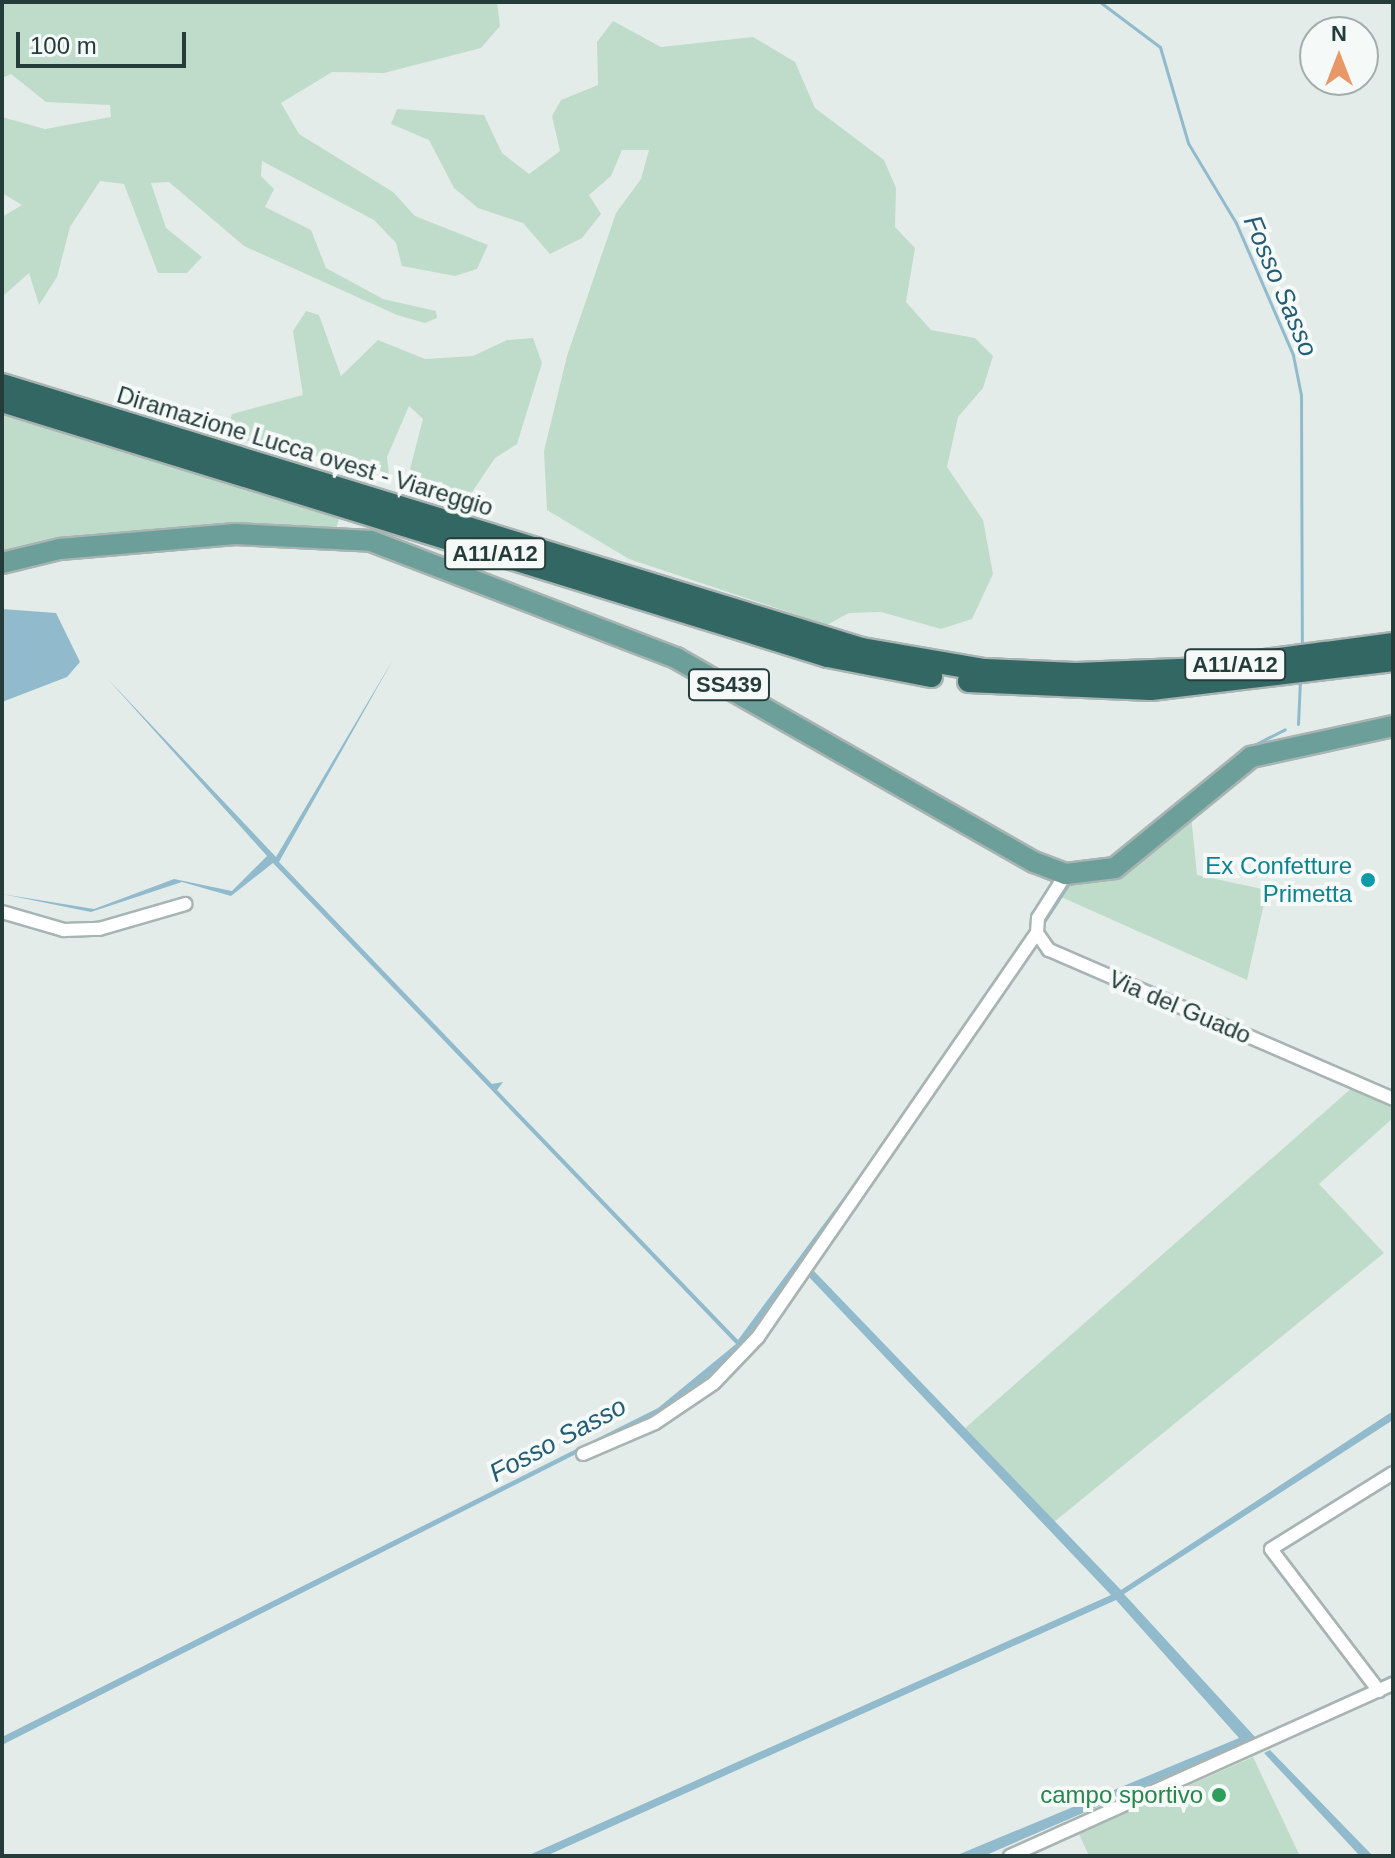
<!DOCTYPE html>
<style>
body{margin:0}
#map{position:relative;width:1395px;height:1858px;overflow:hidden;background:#e4ecea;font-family:Helvetica,sans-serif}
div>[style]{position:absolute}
.green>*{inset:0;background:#bfdccb}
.water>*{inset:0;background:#91bbcd}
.stream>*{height:3px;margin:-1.5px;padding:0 1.5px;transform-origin:1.5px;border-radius:1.5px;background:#91bbcd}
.roads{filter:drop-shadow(2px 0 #a7b4b2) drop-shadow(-2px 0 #a7b4b2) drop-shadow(0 2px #a7b4b2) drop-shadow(0 -2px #a7b4b2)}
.minor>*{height:12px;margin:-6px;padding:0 6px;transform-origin:6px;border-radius:6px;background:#fff}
.primary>*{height:20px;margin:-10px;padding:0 10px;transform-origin:10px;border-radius:10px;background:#6c9f99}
.motorway>*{height:22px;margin:-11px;padding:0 11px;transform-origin:11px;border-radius:11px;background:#336763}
.dots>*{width:22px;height:22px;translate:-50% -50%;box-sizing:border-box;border:4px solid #f5f9f7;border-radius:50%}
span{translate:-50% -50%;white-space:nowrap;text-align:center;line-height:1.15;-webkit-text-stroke:8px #f5f9f7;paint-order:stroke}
.shield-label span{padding:2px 6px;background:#f5f9f7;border:2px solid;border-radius:6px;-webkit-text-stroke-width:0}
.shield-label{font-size:22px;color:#253d3a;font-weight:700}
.street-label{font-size:24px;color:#253d3a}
.culture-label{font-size:24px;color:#0d838f}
.right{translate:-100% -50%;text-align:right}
.leisure-label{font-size:24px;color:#27864d}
.water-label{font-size:26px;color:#235c75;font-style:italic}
.frame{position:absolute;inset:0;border:4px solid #253d3a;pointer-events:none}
.north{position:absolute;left:1299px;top:16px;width:80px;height:80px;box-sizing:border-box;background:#f5f9f7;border:2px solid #a2aeab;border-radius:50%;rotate:0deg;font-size:22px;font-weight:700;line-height:32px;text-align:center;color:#253d3a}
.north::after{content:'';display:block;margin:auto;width:28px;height:36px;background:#e89867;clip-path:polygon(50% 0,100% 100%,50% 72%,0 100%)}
.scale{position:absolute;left:16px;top:32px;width:170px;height:36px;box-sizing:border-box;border:4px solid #253d3a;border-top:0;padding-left:10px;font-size:24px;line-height:28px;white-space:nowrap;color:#253d3a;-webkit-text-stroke:6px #f5f9f7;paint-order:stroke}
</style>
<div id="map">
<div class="green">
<div style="clip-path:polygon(2px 2px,497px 2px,500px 26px,481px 48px,384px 73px,332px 72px,281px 103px,299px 134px,393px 192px,415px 216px,488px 245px,477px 269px,455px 276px,402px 266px,396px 243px,374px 220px,262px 161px,261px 176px,274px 189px,265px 207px,311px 230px,326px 268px,383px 299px,436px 311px,437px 318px,425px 323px,397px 315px,244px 246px,169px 182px,151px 183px,166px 228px,202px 257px,187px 273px,158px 273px,124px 184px,100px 181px,70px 227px,57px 277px,39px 305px,29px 273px,2px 297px,2px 217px,22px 205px,2px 193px,2px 117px,45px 129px,111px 117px,110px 105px,46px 102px,11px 74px,2px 78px)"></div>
<div style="clip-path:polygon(613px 21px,661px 47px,753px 37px,795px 62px,815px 108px,884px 160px,896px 188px,895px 227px,915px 248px,906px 302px,931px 330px,975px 338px,993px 356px,983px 388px,958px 417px,947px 467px,983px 520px,993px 574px,972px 619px,941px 629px,881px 612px,849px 613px,827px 625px,629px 559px,547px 510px,544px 451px,567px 356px,616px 213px,641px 179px,649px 150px,622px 150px,611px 176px,589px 195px,601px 214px,582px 238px,550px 254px,523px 223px,478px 208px,454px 188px,429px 140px,391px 124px,397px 109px,484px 115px,502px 153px,529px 174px,560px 151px,552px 116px,561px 100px,598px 85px,597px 42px)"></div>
<div style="clip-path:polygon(306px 311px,319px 315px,341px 376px,378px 340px,425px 359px,473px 356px,507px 340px,533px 338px,542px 363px,517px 444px,495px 458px,466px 501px,422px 492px,410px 469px,423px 419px,409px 406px,387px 457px,390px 483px,225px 434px,232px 414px,303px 395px,293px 331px)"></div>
<div style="clip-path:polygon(2px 412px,340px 515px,334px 537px,298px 533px,2px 563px)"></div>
<div style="clip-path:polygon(1191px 815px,1197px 875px,1267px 890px,1247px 980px,1059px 896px,1064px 883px,1120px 875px)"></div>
<div style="clip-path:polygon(1354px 1086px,1393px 1102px,1393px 1118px,1319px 1184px,1384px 1253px,1054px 1522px,964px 1429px)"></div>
<div style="clip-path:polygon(1253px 1757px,1299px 1854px,1089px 1856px,1079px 1834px)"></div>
</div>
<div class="water">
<div style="clip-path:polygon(2px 609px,56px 613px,80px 662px,67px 677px,2px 702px)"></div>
<div style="clip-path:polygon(394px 658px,279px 862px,492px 1084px,503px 1082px,497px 1090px,738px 1340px,903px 1117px,752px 1336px,699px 1385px,653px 1415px,2px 1745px,2px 1737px,658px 1408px,736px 1344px,273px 863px,231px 896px,182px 882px,91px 912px,2px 894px,94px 909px,174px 879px,232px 891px,267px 856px,106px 677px,276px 857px)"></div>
<div style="clip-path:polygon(813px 1270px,1121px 1590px,1393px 1411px,1393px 1420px,1124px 1594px,1256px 1738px,984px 1856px,955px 1856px,1239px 1738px,1116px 1600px,546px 1856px,527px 1856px,1111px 1595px,808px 1276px)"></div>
<div style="clip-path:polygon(1270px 1750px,1373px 1856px,1360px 1856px,1264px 1753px)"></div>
</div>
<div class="stream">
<div style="left:1100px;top:2px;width:75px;rotate:36.9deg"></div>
<div style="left:1160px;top:47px;width:100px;rotate:73.7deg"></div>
<div style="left:1188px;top:143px;width:93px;rotate:59deg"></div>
<div style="left:1236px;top:223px;width:144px;rotate:66.6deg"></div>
<div style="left:1293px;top:355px;width:41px;rotate:78.7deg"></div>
<div style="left:1301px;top:395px;width:253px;rotate:89.8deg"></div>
<div style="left:1298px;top:724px;width:44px;rotate:-87.4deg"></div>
<div style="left:1250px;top:747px;width:39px;rotate:-27deg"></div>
<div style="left:1044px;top:922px;width:48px;rotate:-57deg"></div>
<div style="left:789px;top:1275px;width:92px;rotate:-53.4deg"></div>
<div style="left:1378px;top:1682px;width:17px;rotate:-25deg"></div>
<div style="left:1256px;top:1738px;width:127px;rotate:-24.7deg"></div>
</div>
<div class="roads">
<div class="minor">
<div style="left:1066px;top:874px;width:52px;rotate:122.5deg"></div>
<div style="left:1038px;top:918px;width:15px;rotate:94deg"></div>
<div style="left:1037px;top:933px;width:21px;rotate:55deg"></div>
<div style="left:1049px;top:950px;width:375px;rotate:23.4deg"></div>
<div style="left:2px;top:912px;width:65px;rotate:16.2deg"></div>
<div style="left:64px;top:930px;width:35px;rotate:-2deg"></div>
<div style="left:99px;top:929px;width:90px;rotate:-16.2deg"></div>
<div style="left:583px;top:1454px;width:78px;rotate:-23.3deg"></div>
<div style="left:655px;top:1423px;width:71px;rotate:-34.1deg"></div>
<div style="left:714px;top:1383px;width:64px;rotate:-46.3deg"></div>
<div style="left:758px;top:1337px;width:491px;rotate:-55.4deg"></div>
<div style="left:1379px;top:1691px;width:178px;rotate:-127.3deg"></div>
<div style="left:1271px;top:1549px;width:144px;rotate:-31.9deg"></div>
<div style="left:1010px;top:1856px;width:420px;rotate:-24.2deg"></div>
</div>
<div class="primary">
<div style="left:2px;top:563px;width:60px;rotate:-13.6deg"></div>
<div style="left:60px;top:549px;width:176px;rotate:-4.9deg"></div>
<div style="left:235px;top:534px;width:136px;rotate:2.9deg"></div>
<div style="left:371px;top:541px;width:327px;rotate:21deg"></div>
<div style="left:676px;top:658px;width:412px;rotate:29.7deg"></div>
<div style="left:1034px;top:862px;width:34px;rotate:21deg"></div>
<div style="left:1066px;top:874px;width:49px;rotate:-7deg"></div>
<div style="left:1115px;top:868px;width:176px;rotate:-39.2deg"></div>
<div style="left:1251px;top:757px;width:145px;rotate:-12.3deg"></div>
</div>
<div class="motorway">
<div style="left:2px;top:385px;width:900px;rotate:17.07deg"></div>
<div style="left:862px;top:649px;width:124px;rotate:9.8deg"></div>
<div style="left:984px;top:670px;width:92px;rotate:2.5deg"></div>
<div style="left:1076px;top:674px;width:129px;rotate:-2.2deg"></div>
<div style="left:1205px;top:669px;width:190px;rotate:-7.6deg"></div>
<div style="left:2px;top:401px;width:864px;rotate:17.16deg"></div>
<div style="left:828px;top:656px;width:105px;rotate:11deg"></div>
<div style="left:969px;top:681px;width:182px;rotate:2.5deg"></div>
<div style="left:1151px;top:689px;width:244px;rotate:-6.8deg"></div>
</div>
</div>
<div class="dots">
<div style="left:1368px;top:880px;background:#0f9aa8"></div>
<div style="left:1219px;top:1795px;background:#2e9e5b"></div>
</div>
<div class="shield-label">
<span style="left:495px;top:554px">A11/A12</span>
<span style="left:1235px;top:665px">A11/A12</span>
<span style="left:729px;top:685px">SS439</span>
</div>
<div class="street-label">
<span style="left:305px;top:451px;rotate:17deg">Diramazione Lucca ovest - Viareggio</span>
<span style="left:1180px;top:1007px;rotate:23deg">Via del Guado</span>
</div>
<div class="culture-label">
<span class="right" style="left:1352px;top:880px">Ex Confetture<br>Primetta</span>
</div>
<div class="leisure-label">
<span class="right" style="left:1203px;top:1795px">campo sportivo</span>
</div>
<div class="water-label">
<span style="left:1280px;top:286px;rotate:67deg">Fosso Sasso</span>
<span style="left:558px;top:1440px;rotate:-28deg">Fosso Sasso</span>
</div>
<div class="frame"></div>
<div class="north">N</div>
<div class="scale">100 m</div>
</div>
